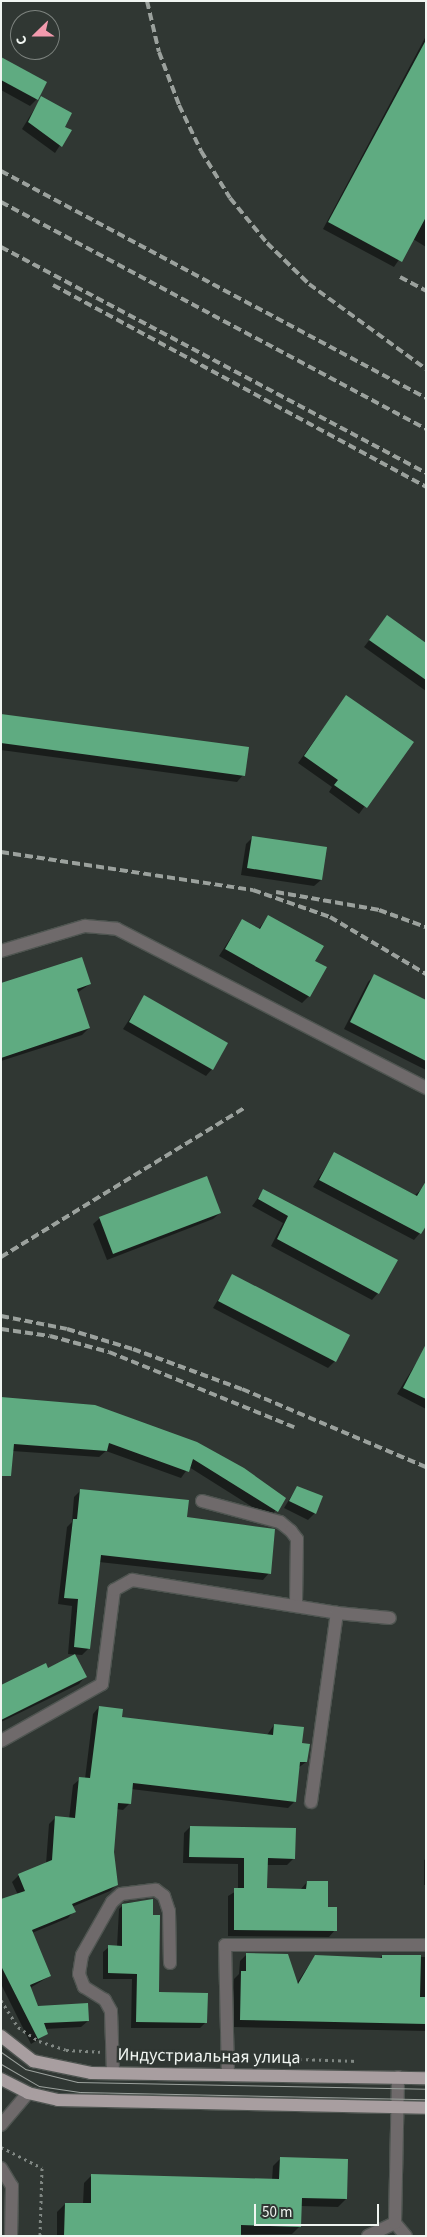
<!DOCTYPE html>
<meta charset="utf-8">
<style>
body{margin:0}
#map{position:relative;width:427px;height:2237px;overflow:hidden;background:#303733;font-family:"Source Sans 3",sans-serif}
div>[style]{position:absolute}
.shadow>*{inset:0;background:#0007}
.building>*{inset:0;background:#5fab81}
.path>*{height:3px;margin-top:-1.5px;transform-origin:0;background:repeating-linear-gradient(90deg,#808783 0 2.5px,transparent 0 6.5px)}
.roads{filter:drop-shadow(1px 0 #4f5551) drop-shadow(-1px 0 #4f5551) drop-shadow(0 1px #4f5551) drop-shadow(0 -1px #4f5551)}
.minor>*{height:12px;margin:-6px;padding:0 6px;transform-origin:6px;border-radius:6px;background:#6f6a6b}
.major>*{height:12px;margin:-6px;padding:0 6px;transform-origin:6px;border-radius:6px;background:#a89ea0}
.tram>*{height:1px;margin:-0.5px;padding:0 0.5px;transform-origin:0.5px;border-radius:0.5px;background:#9ba19d}
.rail>*{height:4px;margin-top:-2px;transform-origin:0;background:repeating-linear-gradient(90deg,#9ba19d 0 8px,transparent 0 12px)}
span{translate:-50% -50%;white-space:nowrap;text-align:center;line-height:1.15;-webkit-text-stroke:5px #303733;paint-order:stroke}
.street-label{font-size:18px;color:#f0f5f1}
.frame{position:absolute;inset:0;border:2px solid #f0f5f1;pointer-events:none}
.north{position:absolute;left:10px;top:10px;width:50px;height:50px;box-sizing:border-box;background:#303733;border:1px solid #7d837f;border-radius:50%;rotate:248deg;font-size:14px;font-weight:700;line-height:20px;text-align:center;color:#f0f5f1}
.north::after{content:'';display:block;margin:auto;width:18px;height:22px;background:#f29aad;clip-path:polygon(50% 0,100% 100%,50% 72%,0 100%)}
.scale{position:absolute;left:254px;top:2204px;width:125px;height:22px;box-sizing:border-box;border:2px solid #f0f5f1;border-top:0;padding-left:6px;font-size:15px;line-height:18px;white-space:nowrap;color:#f0f5f1;-webkit-text-stroke:4px #303733;paint-order:stroke}
</style>
<div id="map">
<div class="shadow">
<div style="clip-path:polygon(426px 36px,426px 247px,413px 239px,394px 267px,323px 229px)"></div>
<div style="clip-path:polygon(1px 59px,37px 99px,30px 106px,1px 90px)"></div>
<div style="clip-path:polygon(41px 98px,63px 127px,70px 130px,55px 153px,22px 129px)"></div>
<div style="clip-path:polygon(387px 617px,426px 645px,426px 691px,364px 647px)"></div>
<div style="clip-path:polygon(346px 697px,412px 742px,359px 814px,329px 792px,332px 787px,298px 763px)"></div>
<div style="clip-path:polygon(1px 715px,243px 775px,237px 782px,1px 750px)"></div>
<div style="clip-path:polygon(253px 837px,321px 880px,314px 886px,241px 875px,246px 844px)"></div>
<div style="clip-path:polygon(268px 916px,309px 996px,302px 1003px,219px 956px,242px 920px,258px 930px)"></div>
<div style="clip-path:polygon(374px 976px,426px 1002px,426px 1070px,344px 1029px,368px 982px)"></div>
<div style="clip-path:polygon(1px 984px,90px 984px,77px 993px,89px 1028px,82px 1035px,1px 1061px)"></div>
<div style="clip-path:polygon(144px 997px,212px 1069px,206px 1076px,123px 1029px)"></div>
<div style="clip-path:polygon(334px 1154px,415px 1195px,422px 1189px,420px 1233px,414px 1240px,313px 1187px)"></div>
<div style="clip-path:polygon(264px 1190px,378px 1293px,372px 1300px,271px 1246px,283px 1223px,252px 1206px)"></div>
<div style="clip-path:polygon(220px 1213px,213px 1219px,107px 1260px,93px 1224px,100px 1218px)"></div>
<div style="clip-path:polygon(233px 1275px,335px 1361px,328px 1368px,213px 1308px)"></div>
<div style="clip-path:polygon(421px 1355px,426px 1358px,426px 1409px,397px 1394px)"></div>
<div style="clip-path:polygon(1px 1398px,94px 1406px,284px 1498px,270px 1518px,189px 1467px,181px 1478px,106px 1451px,99px 1457px,12px 1451px)"></div>
<div style="clip-path:polygon(297px 1487px,315px 1513px,308px 1520px,284px 1508px)"></div>
<div style="clip-path:polygon(81px 1490px,186px 1518px,269px 1573px,263px 1580px,99px 1562px,89px 1648px,82px 1655px,68px 1654px,72px 1606px,58px 1604px,67px 1527px,72px 1522px,74px 1497px)"></div>
<div style="clip-path:polygon(85px 1677px,79px 1684px,1px 1722px,1px 1686px)"></div>
<div style="clip-path:polygon(99px 1707px,121px 1718px,267px 1735px,274px 1725px,301px 1744px,306px 1762px,298px 1768px,295px 1801px,288px 1808px,131px 1789px,129px 1804px,123px 1810px,116px 1809px,113px 1852px,117px 1884px,110px 1891px,72px 1907px,74px 1911px,68px 1918px,32px 1933px,50px 1976px,30px 1988px,37px 2008px,88px 2021px,81px 2027px,45px 2029px,47px 2034px,31px 2044px,1px 1984px,1px 1901px,18px 1895px,12px 1882px,19px 1875px,46px 1864px,49px 1824px,56px 1817px,69px 1819px,73px 1785px,80px 1779px,85px 1779px,93px 1714px)"></div>
<div style="clip-path:polygon(190px 1827px,294px 1858px,287px 1865px,267px 1865px,266px 1890px,301px 1889px,307px 1882px,326px 1908px,335px 1930px,329px 1937px,228px 1936px,228px 1896px,238px 1890px,238px 1864px,183px 1863px,184px 1833px)"></div>
<div style="clip-path:polygon(426px 1859px,426px 1885px,424px 1885px,424px 1860px)"></div>
<div style="clip-path:polygon(152px 1900px,158px 1993px,206px 2022px,200px 2028px,131px 2028px,132px 1979px,103px 1979px,103px 1952px,109px 1947px,117px 1947px,119px 1909px,125px 1903px)"></div>
<div style="clip-path:polygon(247px 1954px,297px 1983px,315px 1956px,378px 1960px,382px 1956px,426px 1957px,426px 2031px,233px 2027px,234px 1979px,239px 1974px,240px 1961px)"></div>
<div style="clip-path:polygon(281px 2158px,346px 2199px,338px 2207px,301px 2206px,300px 2226px,292px 2234px,57px 2236px,57px 2212px,65px 2204px,83px 2204px,84px 2183px,92px 2175px,272px 2180px,273px 2166px)"></div>
</div>
<div class="building">
<div style="clip-path:polygon(426px 40px,426px 217px,402px 262px,328px 222px)"></div>
<div style="clip-path:polygon(1px 57px,47px 82px,38px 100px,1px 80px)"></div>
<div style="clip-path:polygon(41px 96px,72px 113px,65px 127px,72px 130px,62px 147px,28px 122px)"></div>
<div style="clip-path:polygon(387px 615px,426px 643px,426px 680px,369px 640px)"></div>
<div style="clip-path:polygon(346px 695px,414px 742px,367px 808px,334px 785px,338px 780px,304px 756px)"></div>
<div style="clip-path:polygon(1px 714px,249px 747px,245px 776px,1px 743px)"></div>
<div style="clip-path:polygon(252px 836px,327px 847px,322px 880px,247px 868px)"></div>
<div style="clip-path:polygon(268px 915px,324px 946px,315px 961px,327px 967px,310px 997px,225px 949px,242px 919px,260px 929px)"></div>
<div style="clip-path:polygon(82px 957px,91px 984px,77px 989px,90px 1028px,1px 1058px,1px 983px)"></div>
<div style="clip-path:polygon(374px 974px,426px 1000px,426px 1061px,350px 1022px)"></div>
<div style="clip-path:polygon(144px 995px,228px 1043px,213px 1070px,129px 1022px)"></div>
<div style="clip-path:polygon(334px 1152px,417px 1196px,426px 1181px,426px 1226px,421px 1234px,319px 1180px)"></div>
<div style="clip-path:polygon(207px 1176px,221px 1213px,113px 1254px,99px 1217px)"></div>
<div style="clip-path:polygon(263px 1189px,398px 1260px,379px 1294px,277px 1239px,288px 1216px,258px 1199px)"></div>
<div style="clip-path:polygon(232px 1274px,350px 1335px,336px 1362px,218px 1301px)"></div>
<div style="clip-path:polygon(426px 1344px,426px 1399px,403px 1388px)"></div>
<div style="clip-path:polygon(1px 1397px,95px 1405px,197px 1442px,244px 1468px,286px 1498px,278px 1512px,193px 1459px,189px 1472px,109px 1443px,107px 1451px,14px 1444px,11px 1476px,1px 1476px)"></div>
<div style="clip-path:polygon(297px 1486px,323px 1496px,316px 1514px,289px 1501px)"></div>
<div style="clip-path:polygon(80px 1489px,189px 1500px,187px 1517px,275px 1529px,271px 1574px,101px 1555px,90px 1649px,74px 1647px,78px 1599px,64px 1598px,73px 1519px,77px 1519px)"></div>
<div style="clip-path:polygon(75px 1654px,87px 1677px,1px 1720px,1px 1685px,46px 1663px,48px 1668px)"></div>
<div style="clip-path:polygon(99px 1706px,123px 1709px,122px 1717px,273px 1735px,274px 1724px,304px 1727px,302px 1743px,310px 1744px,307px 1762px,300px 1762px,296px 1802px,133px 1783px,131px 1804px,118px 1803px,114px 1852px,118px 1885px,72px 1904px,76px 1912px,32px 1930px,51px 1976px,30px 1985px,38px 2006px,88px 2003px,89px 2021px,44px 2023px,48px 2034px,38px 2039px,1px 1966px,1px 1899px,25px 1891px,18px 1874px,52px 1860px,55px 1816px,75px 1818px,79px 1777px,90px 1778px)"></div>
<div style="clip-path:polygon(190px 1826px,296px 1828px,295px 1859px,268px 1858px,267px 1888px,306px 1889px,307px 1881px,328px 1881px,328px 1907px,337px 1907px,337px 1931px,234px 1930px,234px 1888px,244px 1888px,244px 1858px,189px 1857px)"></div>
<div style="clip-path:polygon(153px 1899px,153px 1915px,160px 1915px,159px 1992px,208px 1993px,207px 2023px,136px 2022px,137px 1974px,108px 1973px,108px 1945px,122px 1946px,122px 1904px)"></div>
<div style="clip-path:polygon(246px 1953px,288px 1954px,298px 1984px,315px 1955px,382px 1958px,382px 1955px,421px 1955px,420px 1997px,426px 1997px,426px 2024px,240px 2020px,241px 1971px,246px 1971px)"></div>
<div style="clip-path:polygon(280px 2157px,348px 2159px,347px 2199px,302px 2198px,301px 2227px,241px 2225px,241px 2236px,64px 2236px,65px 2203px,91px 2203px,91px 2174px,279px 2179px)"></div>
</div>
<div class="path">
<div style="left:1px;top:2000px;width:32px;rotate:58deg"></div>
<div style="left:18px;top:2027px;width:25px;rotate:34deg"></div>
<div style="left:39px;top:2041px;width:28px;rotate:18deg"></div>
<div style="left:66px;top:2050px;width:34px;rotate:3deg"></div>
<div style="left:127px;top:2053px;width:88px;rotate:2.6deg"></div>
<div style="left:241px;top:2057px;width:117px;rotate:2deg"></div>
<div style="left:1px;top:2147px;width:46px;rotate:27.1deg"></div>
<div style="left:42px;top:2168px;width:68px;rotate:91.7deg"></div>
</div>
<div class="roads">
<div class="minor">
<div style="left:1px;top:951px;width:88px;rotate:-16.6deg"></div>
<div style="left:85px;top:926px;width:32px;rotate:5deg"></div>
<div style="left:117px;top:929px;width:348px;rotate:27.2deg"></div>
<div style="left:202px;top:1501px;width:81px;rotate:15.1deg"></div>
<div style="left:280px;top:1522px;width:14px;rotate:39deg"></div>
<div style="left:291px;top:1531px;width:10px;rotate:53deg"></div>
<div style="left:297px;top:1539px;width:66px;rotate:90.9deg"></div>
<div style="left:1px;top:1741px;width:116px;rotate:-29.4deg"></div>
<div style="left:102px;top:1684px;width:95px;rotate:-82.7deg"></div>
<div style="left:114px;top:1590px;width:21px;rotate:-29deg"></div>
<div style="left:132px;top:1580px;width:208px;rotate:9.1deg"></div>
<div style="left:337px;top:1613px;width:53px;rotate:5.4deg"></div>
<div style="left:311px;top:1802px;width:191px;rotate:-82.2deg"></div>
<div style="left:113px;top:2072px;width:61px;rotate:-91.9deg"></div>
<div style="left:111px;top:2011px;width:13px;rotate:-119deg"></div>
<div style="left:105px;top:2000px;width:25px;rotate:-148deg"></div>
<div style="left:84px;top:1987px;width:14px;rotate:-111deg"></div>
<div style="left:79px;top:1974px;width:19px;rotate:-81deg"></div>
<div style="left:82px;top:1955px;width:61px;rotate:-60.5deg"></div>
<div style="left:112px;top:1902px;width:12px;rotate:-42deg"></div>
<div style="left:121px;top:1894px;width:35px;rotate:-7deg"></div>
<div style="left:156px;top:1890px;width:10px;rotate:37deg"></div>
<div style="left:164px;top:1896px;width:16px;rotate:72deg"></div>
<div style="left:169px;top:1911px;width:52px;rotate:88.9deg"></div>
<div style="left:228px;top:2075px;width:130px;rotate:-91.3deg"></div>
<div style="left:225px;top:1945px;width:198px"></div>
<div style="left:1px;top:2125px;width:42px;rotate:-49.8deg"></div>
<div style="left:1px;top:2168px;width:21px;rotate:59deg"></div>
<div style="left:12px;top:2186px;width:50px;rotate:91.1deg"></div>
<div style="left:395px;top:2223px;width:17px;rotate:50deg"></div>
<div style="left:368px;top:2236px;width:30px;rotate:-26deg"></div>
<div style="left:395px;top:2223px;width:146px;rotate:-88.8deg"></div>
</div>
<div class="major">
<div style="left:1px;top:2036px;width:41px;rotate:38deg"></div>
<div style="left:33px;top:2061px;width:59px;rotate:11.7deg"></div>
<div style="left:91px;top:2073px;width:335px;rotate:0.9deg"></div>
<div style="left:1px;top:2079px;width:30px;rotate:27deg"></div>
<div style="left:28px;top:2093px;width:31px;rotate:13deg"></div>
<div style="left:58px;top:2100px;width:368px;rotate:1.2deg"></div>
</div>
</div>
<div class="tram">
<div style="left:1px;top:2052px;width:29px;rotate:35deg"></div>
<div style="left:25px;top:2069px;width:54px;rotate:14deg"></div>
<div style="left:77px;top:2082px;width:349px;rotate:1.1deg"></div>
<div style="left:1px;top:2064px;width:44px;rotate:30.1deg"></div>
<div style="left:39px;top:2086px;width:41px;rotate:8.3deg"></div>
<div style="left:80px;top:2092px;width:346px;rotate:1.2deg"></div>
</div>
<div class="rail">
<div style="left:147px;top:1px;width:52px;rotate:76.8deg"></div>
<div style="left:159px;top:52px;width:57px;rotate:69.3deg"></div>
<div style="left:179px;top:105px;width:51px;rotate:64.4deg"></div>
<div style="left:201px;top:151px;width:55px;rotate:58.3deg"></div>
<div style="left:230px;top:198px;width:58px;rotate:50.6deg"></div>
<div style="left:267px;top:243px;width:59px;rotate:44.3deg"></div>
<div style="left:309px;top:284px;width:145px;rotate:36deg"></div>
<div style="left:1px;top:171px;width:482px;rotate:28.1deg"></div>
<div style="left:1px;top:202px;width:482px;rotate:28.1deg"></div>
<div style="left:1px;top:247px;width:481px;rotate:28deg"></div>
<div style="left:400px;top:277px;width:30px;rotate:28deg"></div>
<div style="left:53px;top:285px;width:424px;rotate:28.4deg"></div>
<div style="left:1px;top:852px;width:255px;rotate:8.6deg"></div>
<div style="left:253px;top:890px;width:82px;rotate:19.3deg"></div>
<div style="left:330px;top:917px;width:112px;rotate:30.7deg"></div>
<div style="left:276px;top:892px;width:105px;rotate:9.9deg"></div>
<div style="left:379px;top:910px;width:50px;rotate:19.9deg"></div>
<div style="left:1px;top:1257px;width:285px;rotate:-31.5deg"></div>
<div style="left:1px;top:1316px;width:67px;rotate:11.1deg"></div>
<div style="left:67px;top:1329px;width:69px;rotate:16.9deg"></div>
<div style="left:133px;top:1349px;width:116px;rotate:20.2deg"></div>
<div style="left:242px;top:1389px;width:200px;rotate:23deg"></div>
<div style="left:1px;top:1329px;width:49px;rotate:8.1deg"></div>
<div style="left:50px;top:1336px;width:61px;rotate:15.2deg"></div>
<div style="left:109px;top:1352px;width:200px;rotate:22.1deg"></div>
</div>
<div class="street-label">
<span style="left:209px;top:2057px;rotate:1deg">Индустриальная улица</span>
</div>
<div class="frame"></div>
<div class="north">С</div>
<div class="scale">50 m</div>
</div>
